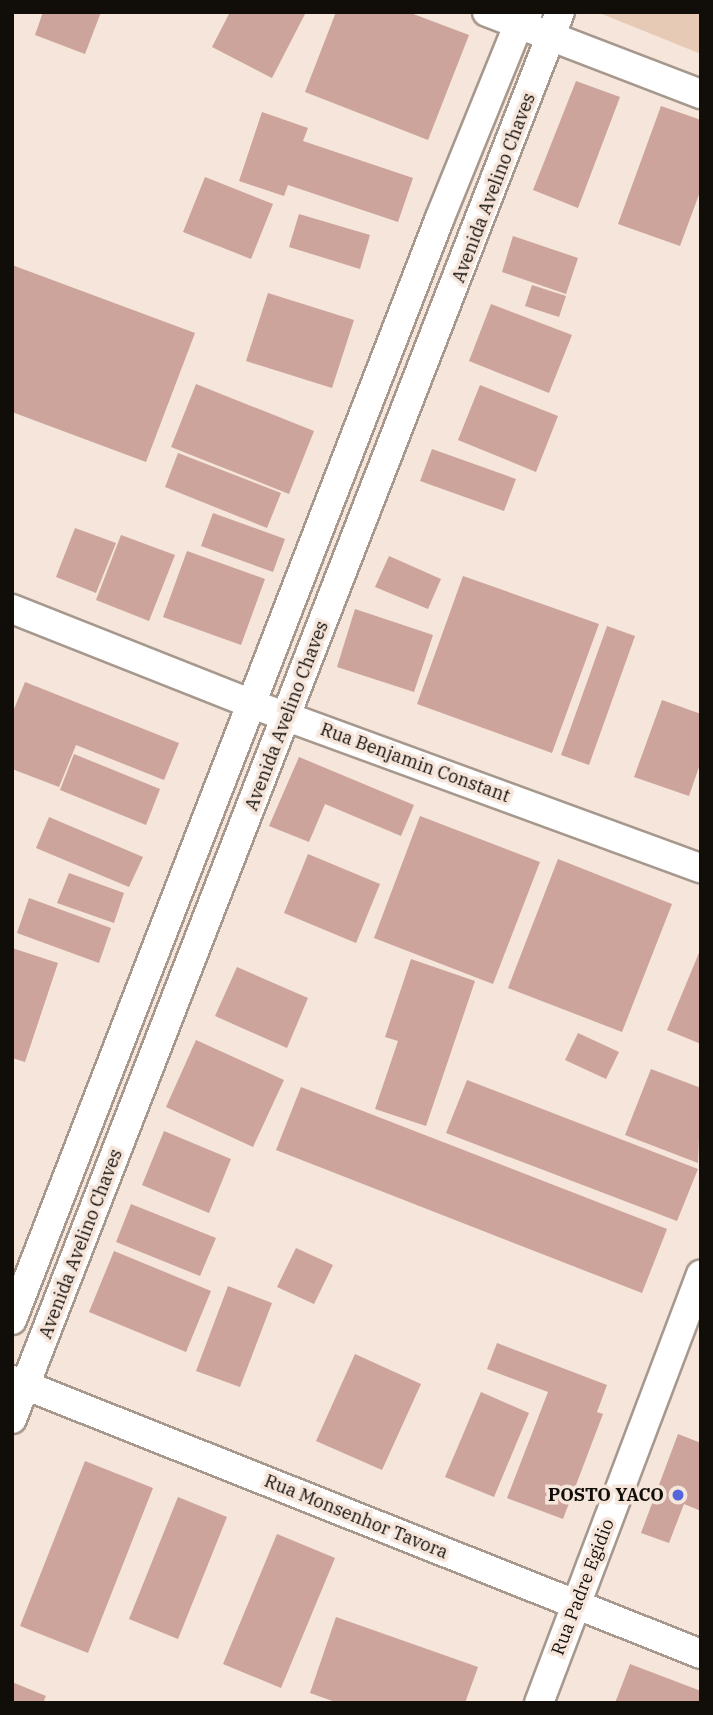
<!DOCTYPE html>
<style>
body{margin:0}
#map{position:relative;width:713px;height:1715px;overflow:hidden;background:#f5e5da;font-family:"IBM Plex Serif",serif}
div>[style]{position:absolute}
.green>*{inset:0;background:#e6cab5}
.building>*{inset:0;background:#cca49b}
.roads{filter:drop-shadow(2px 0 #a6988d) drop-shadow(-2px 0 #a6988d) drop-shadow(0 2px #a6988d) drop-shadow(0 -2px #a6988d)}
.minor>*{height:28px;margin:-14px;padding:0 14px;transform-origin:14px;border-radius:14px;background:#fff}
.dots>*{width:19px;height:19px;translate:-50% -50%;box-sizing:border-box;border:4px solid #f5e5da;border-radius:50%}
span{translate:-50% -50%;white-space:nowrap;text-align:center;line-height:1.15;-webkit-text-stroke:7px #f5e5da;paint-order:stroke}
.street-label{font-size:18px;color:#110d09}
.poi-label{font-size:18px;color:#110d09;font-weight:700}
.right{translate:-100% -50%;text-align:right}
.frame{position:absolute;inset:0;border:14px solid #110d09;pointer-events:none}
</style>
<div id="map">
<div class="green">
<div style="clip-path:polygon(597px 12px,701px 12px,701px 54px)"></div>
</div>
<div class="building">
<div style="clip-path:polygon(43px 12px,101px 12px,85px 54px,35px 35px)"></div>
<div style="clip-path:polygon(230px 12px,306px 12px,272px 78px,212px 47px)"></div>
<div style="clip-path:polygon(336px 12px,408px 12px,469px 35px,428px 140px,305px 92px)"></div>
<div style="clip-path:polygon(576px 81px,620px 97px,578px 208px,533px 190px)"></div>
<div style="clip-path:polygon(661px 106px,701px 120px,701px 189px,680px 246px,618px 224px)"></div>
<div style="clip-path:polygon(262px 112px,308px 128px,303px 141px,413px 178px,398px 222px,288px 185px,284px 196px,239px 181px)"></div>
<div style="clip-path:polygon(205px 177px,273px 204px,251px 259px,183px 232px)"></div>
<div style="clip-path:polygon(299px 214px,370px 235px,360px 269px,289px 247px)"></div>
<div style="clip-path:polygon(513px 236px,578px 258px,566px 294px,502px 272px)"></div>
<div style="clip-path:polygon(12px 265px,195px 333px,146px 462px,12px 412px)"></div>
<div style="clip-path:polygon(532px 285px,566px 296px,559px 317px,525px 306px)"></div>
<div style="clip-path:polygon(268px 293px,354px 320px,332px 388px,246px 361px)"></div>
<div style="clip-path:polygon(491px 304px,572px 335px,549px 393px,469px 361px)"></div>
<div style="clip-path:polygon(196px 384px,314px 431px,289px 494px,171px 447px)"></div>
<div style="clip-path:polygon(480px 385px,558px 416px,536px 472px,458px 440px)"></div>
<div style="clip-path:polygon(432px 449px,516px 479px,504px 511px,420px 481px)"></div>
<div style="clip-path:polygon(178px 453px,281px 493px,267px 528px,165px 487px)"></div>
<div style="clip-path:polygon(213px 513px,285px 539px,273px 572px,201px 546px)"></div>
<div style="clip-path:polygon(75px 528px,116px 543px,96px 593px,56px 577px)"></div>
<div style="clip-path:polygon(121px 535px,175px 555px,149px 621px,96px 600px)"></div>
<div style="clip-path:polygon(187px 551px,265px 579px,241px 645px,163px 617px)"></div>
<div style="clip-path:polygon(389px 556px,441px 579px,428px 609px,375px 587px)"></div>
<div style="clip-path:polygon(463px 576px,599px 624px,552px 753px,417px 704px)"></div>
<div style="clip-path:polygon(355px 609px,433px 635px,414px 692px,337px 667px)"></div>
<div style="clip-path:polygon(607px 626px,635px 636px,589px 765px,561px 755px)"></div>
<div style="clip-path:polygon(25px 682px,179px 743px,164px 780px,76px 745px,59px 787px,12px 769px,12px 714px)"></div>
<div style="clip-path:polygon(662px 700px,701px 714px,701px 761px,689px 796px,634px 777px)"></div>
<div style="clip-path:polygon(74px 754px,160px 789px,146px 825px,60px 790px)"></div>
<div style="clip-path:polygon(299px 757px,414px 805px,401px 836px,325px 804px,309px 842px,269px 826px)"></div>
<div style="clip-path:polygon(420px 816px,540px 862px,493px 984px,374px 938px)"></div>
<div style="clip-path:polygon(49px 817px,143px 857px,129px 887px,36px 848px)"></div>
<div style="clip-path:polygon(308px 854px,380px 884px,356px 943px,284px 913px)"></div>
<div style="clip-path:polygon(558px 859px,672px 904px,622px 1032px,508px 988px)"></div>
<div style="clip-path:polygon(69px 873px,124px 893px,114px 923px,57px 903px)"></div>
<div style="clip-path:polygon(29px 898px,111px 928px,99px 963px,17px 933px)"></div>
<div style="clip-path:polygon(12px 948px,58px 963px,25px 1062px,12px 1058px)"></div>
<div style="clip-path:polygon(701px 948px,701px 1044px,667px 1030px)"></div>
<div style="clip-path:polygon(411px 959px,475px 981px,426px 1126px,375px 1109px,398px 1041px,385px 1037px)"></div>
<div style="clip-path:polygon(237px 967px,308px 998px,287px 1048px,215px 1016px)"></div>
<div style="clip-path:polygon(578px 1033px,619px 1052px,606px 1079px,565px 1060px)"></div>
<div style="clip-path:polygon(196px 1040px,284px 1080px,253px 1147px,166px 1107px)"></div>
<div style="clip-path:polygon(651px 1069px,701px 1088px,698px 1163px,625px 1135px)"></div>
<div style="clip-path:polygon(467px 1080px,698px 1169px,677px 1221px,446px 1133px)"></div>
<div style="clip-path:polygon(301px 1087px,667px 1229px,642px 1293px,276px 1150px)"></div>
<div style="clip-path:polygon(164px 1131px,231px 1159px,209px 1213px,142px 1185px)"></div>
<div style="clip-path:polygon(131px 1204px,216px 1238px,200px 1276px,116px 1242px)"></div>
<div style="clip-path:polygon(296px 1248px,333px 1265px,314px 1304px,277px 1287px)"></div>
<div style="clip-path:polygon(114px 1251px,211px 1291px,186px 1352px,89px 1312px)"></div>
<div style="clip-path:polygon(228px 1286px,272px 1303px,240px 1387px,196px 1371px)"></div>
<div style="clip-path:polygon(497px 1343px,607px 1385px,597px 1412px,603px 1414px,563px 1519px,507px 1498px,548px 1392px,487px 1369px)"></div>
<div style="clip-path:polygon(355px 1354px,421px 1384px,382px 1470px,316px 1441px)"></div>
<div style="clip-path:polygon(481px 1392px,529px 1413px,494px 1497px,445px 1477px)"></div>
<div style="clip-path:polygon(678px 1434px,701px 1443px,701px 1511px,684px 1504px,669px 1543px,641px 1533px)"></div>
<div style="clip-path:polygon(85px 1461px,153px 1488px,88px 1653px,20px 1626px)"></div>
<div style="clip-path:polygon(178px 1497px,227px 1517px,178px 1639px,129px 1619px)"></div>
<div style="clip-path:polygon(277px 1534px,335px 1558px,281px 1688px,223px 1664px)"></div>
<div style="clip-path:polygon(336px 1617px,478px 1667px,465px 1703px,338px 1703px,310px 1693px)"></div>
<div style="clip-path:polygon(630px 1664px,701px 1691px,701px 1703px,615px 1703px)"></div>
<div style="clip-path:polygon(12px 1682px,46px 1696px,43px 1703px,12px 1703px)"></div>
</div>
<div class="roads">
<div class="minor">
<div style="left:487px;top:12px;width:229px;rotate:21deg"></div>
<div style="left:12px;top:609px;width:255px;rotate:21.6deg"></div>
<div style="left:249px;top:703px;width:481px;rotate:20.1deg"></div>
<div style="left:12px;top:1320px;width:1180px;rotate:-68.78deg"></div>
<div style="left:439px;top:220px;width:210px;rotate:-67.9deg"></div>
<div style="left:518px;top:25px;width:16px;rotate:-52deg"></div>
<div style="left:12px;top:1380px;width:741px;rotate:21.69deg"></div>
<div style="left:12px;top:1419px;width:1510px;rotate:-68.72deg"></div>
<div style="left:539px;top:1703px;width:458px;rotate:-69.3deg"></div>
</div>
</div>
<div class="dots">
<div style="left:678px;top:1495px;background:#5566dc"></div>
</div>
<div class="street-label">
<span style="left:494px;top:188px;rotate:-69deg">Avenida Avelino Chaves</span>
<span style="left:287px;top:716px;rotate:-69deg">Avenida Avelino Chaves</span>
<span style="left:415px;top:763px;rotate:20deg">Rua Benjamin Constant</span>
<span style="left:81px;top:1244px;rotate:-69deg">Avenida Avelino Chaves</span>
<span style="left:356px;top:1517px;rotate:22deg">Rua Monsenhor Tavora</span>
<span style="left:583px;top:1587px;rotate:-69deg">Rua Padre Egidio</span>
</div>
<div class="poi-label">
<span class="right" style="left:664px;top:1495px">POSTO YACO</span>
</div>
<div class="frame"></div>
</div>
